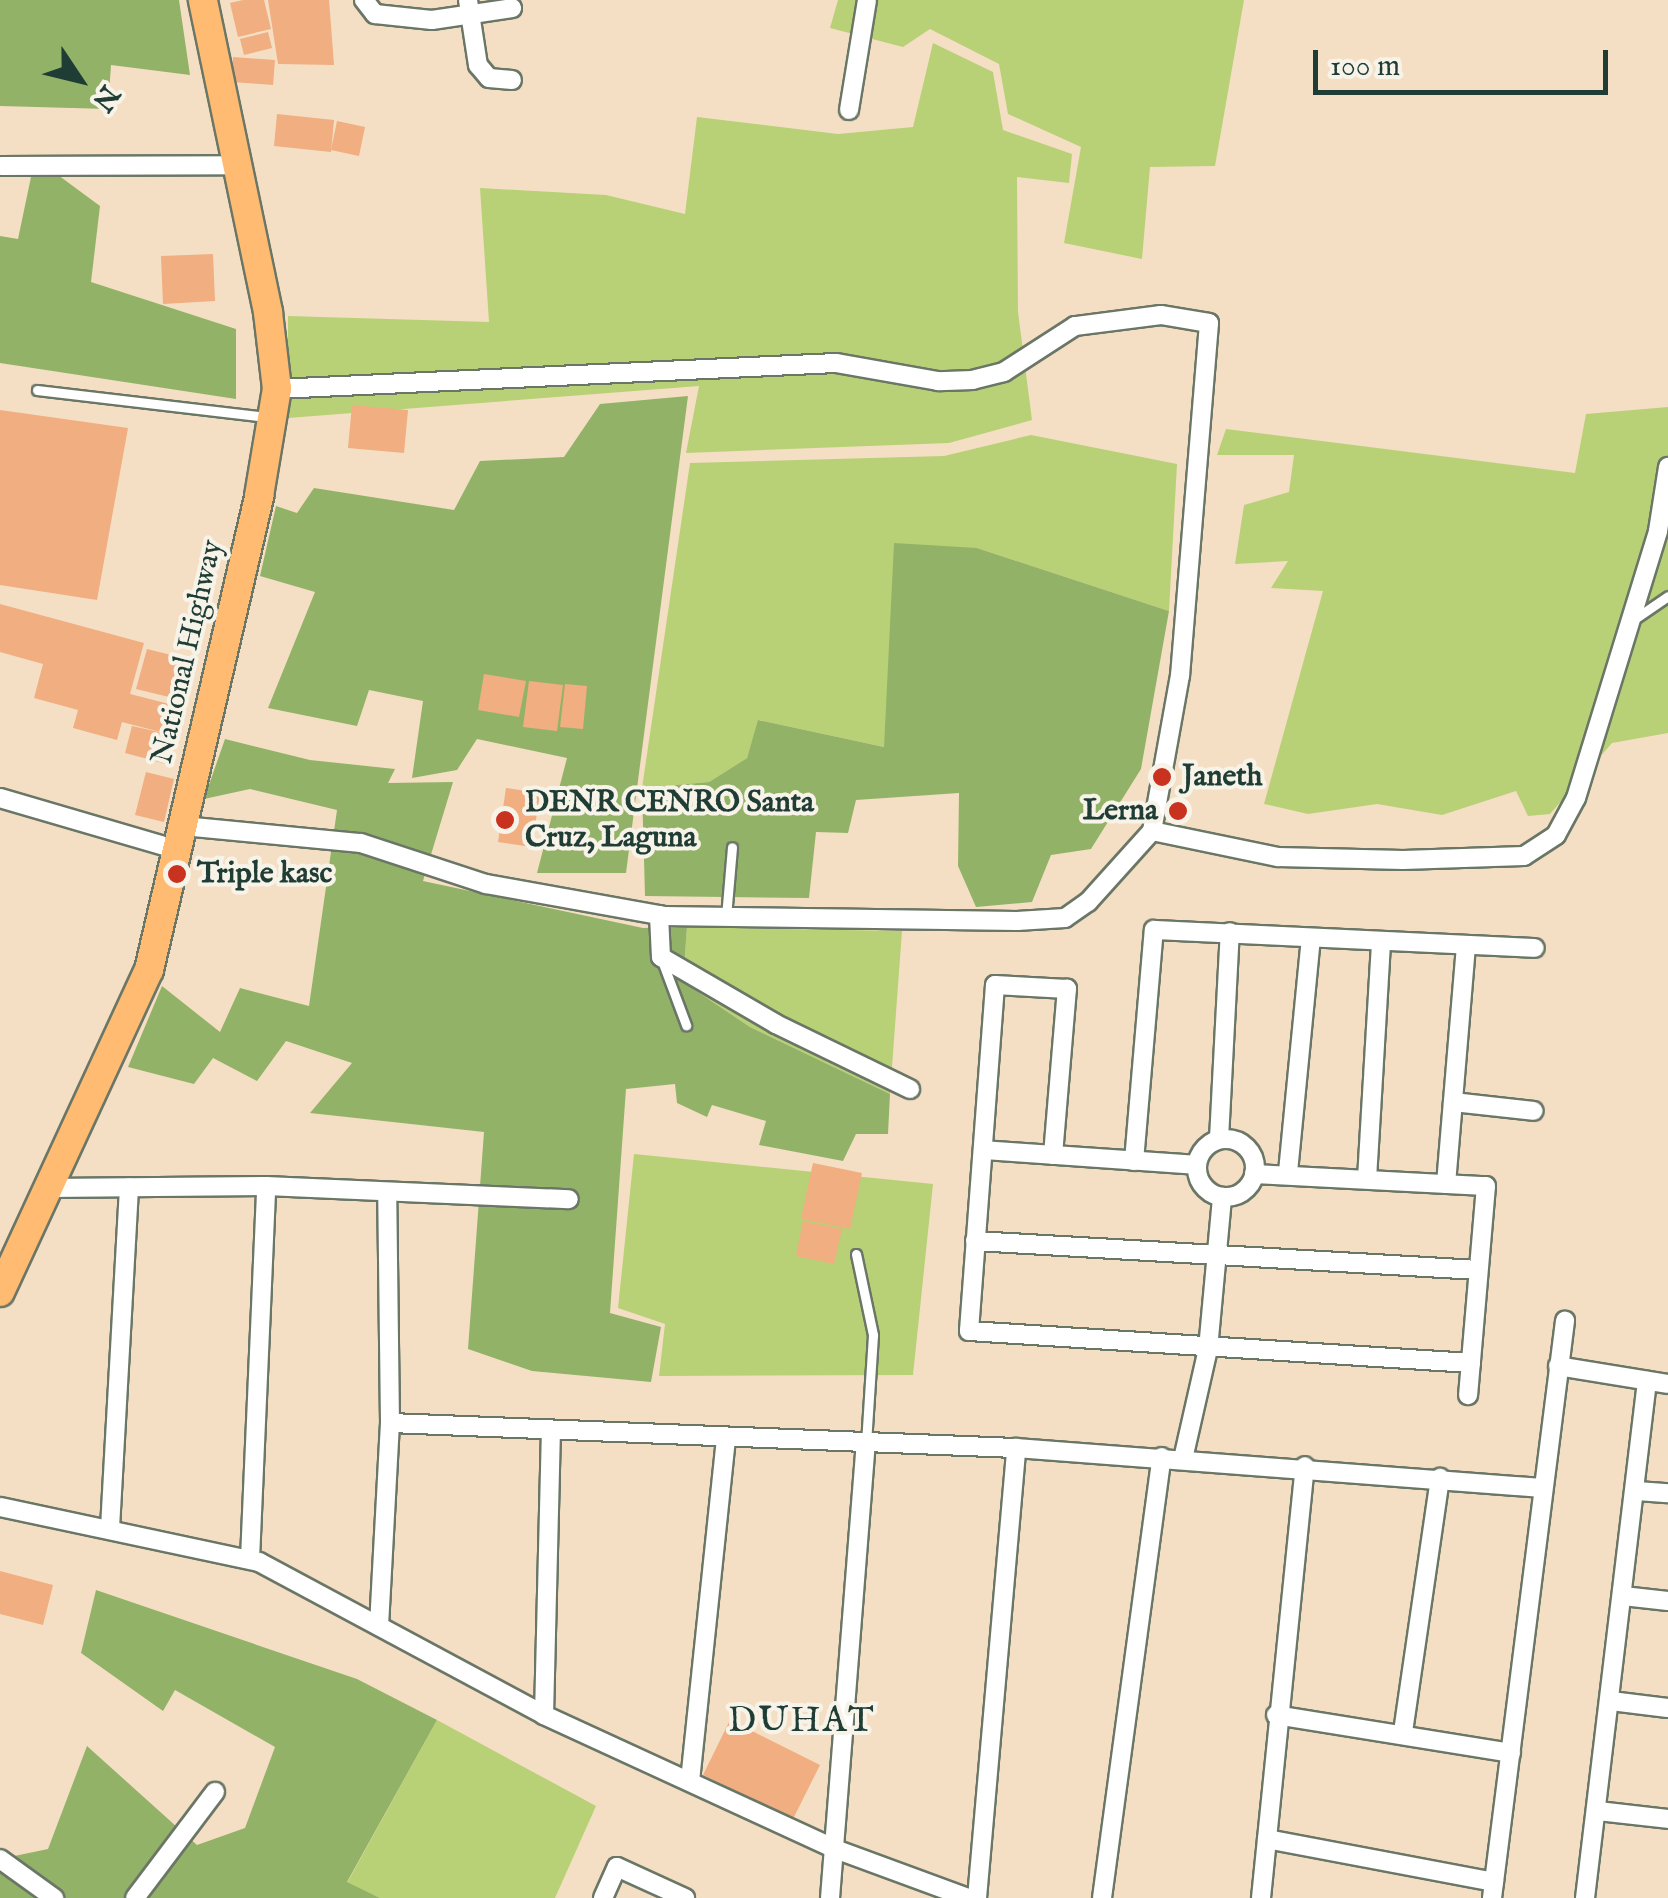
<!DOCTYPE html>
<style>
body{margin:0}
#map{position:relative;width:1668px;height:1898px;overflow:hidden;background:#f4dfc4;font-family:"IM FELL English",serif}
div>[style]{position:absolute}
.green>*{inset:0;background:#b8d176}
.forest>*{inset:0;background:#92b367}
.building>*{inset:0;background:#f0ae81}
.roads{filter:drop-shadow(2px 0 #6a7666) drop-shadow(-2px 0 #6a7666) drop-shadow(0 2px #6a7666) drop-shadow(0 -2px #6a7666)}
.service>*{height:9px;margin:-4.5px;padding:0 4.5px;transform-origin:4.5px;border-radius:4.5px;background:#fff}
.minor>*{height:18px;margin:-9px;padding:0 9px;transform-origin:9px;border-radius:9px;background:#fff}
.minor>.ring{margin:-9px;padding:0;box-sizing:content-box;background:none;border:18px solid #fff;border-radius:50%}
.primary>*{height:28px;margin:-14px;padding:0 14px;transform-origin:14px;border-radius:14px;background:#febb71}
.dots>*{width:28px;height:28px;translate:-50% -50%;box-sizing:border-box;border:5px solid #f7f3e8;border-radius:50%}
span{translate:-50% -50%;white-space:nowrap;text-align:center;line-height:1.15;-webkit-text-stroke:8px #f7f3e8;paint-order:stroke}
.street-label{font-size:30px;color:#1f3d34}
.poi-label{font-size:30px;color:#1f3d34;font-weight:700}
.left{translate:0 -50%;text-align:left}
.right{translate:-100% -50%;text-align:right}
.quarter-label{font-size:35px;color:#1f3d34;letter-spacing:2.5px}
.north{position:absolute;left:30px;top:30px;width:100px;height:100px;-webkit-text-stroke:8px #f7f3e8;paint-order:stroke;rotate:125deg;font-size:28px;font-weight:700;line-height:40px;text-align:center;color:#1f3d34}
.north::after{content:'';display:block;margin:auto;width:35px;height:45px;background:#1f3d34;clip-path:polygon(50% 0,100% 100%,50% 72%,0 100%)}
.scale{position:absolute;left:1313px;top:50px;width:295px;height:45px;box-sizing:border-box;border:5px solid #1f3d34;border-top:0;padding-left:12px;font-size:30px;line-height:35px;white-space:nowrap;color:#1f3d34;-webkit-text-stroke:8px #f7f3e8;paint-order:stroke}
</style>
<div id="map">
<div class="green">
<div style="clip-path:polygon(838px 0,1244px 0,1215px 166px,1150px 167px,1142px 259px,1064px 243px,1081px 147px,1008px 114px,999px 64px,930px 29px,903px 47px,830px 28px)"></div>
<div style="clip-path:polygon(933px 43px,993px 72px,1003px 130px,1072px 154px,1069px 183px,1017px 177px,1018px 312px,1032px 420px,949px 443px,686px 453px,699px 386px,288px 418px,288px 316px,489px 322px,480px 188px,606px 195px,685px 214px,697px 117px,838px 134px,913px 127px)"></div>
<div style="clip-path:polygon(1668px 407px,1668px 733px,1612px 743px,1550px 814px,1528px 816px,1516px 791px,1442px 815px,1377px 804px,1308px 814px,1264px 804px,1323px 591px,1271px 588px,1288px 561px,1235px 564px,1244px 505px,1289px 492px,1294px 455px,1217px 455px,1226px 429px,1575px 473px,1586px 414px)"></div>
<div style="clip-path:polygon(1031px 435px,1177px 464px,1169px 611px,977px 548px,884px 747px,759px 720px,747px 758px,709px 782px,642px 788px,690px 463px,944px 456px)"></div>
<div style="clip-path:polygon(687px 927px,902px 931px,890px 1094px,750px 1027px,683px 982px)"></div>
<div style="clip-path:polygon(634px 1154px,933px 1184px,913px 1375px,659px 1376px,665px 1324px,618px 1308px)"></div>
<div style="clip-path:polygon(437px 1720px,596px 1806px,555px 1898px,380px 1898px,347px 1883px)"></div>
</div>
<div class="forest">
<div style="clip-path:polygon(0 0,179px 0,190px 75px,111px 65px,108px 109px,0 106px)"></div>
<div style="clip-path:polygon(58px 175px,100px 206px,91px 282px,236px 329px,236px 399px,0 363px,0 236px,18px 239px,31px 177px)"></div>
<div style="clip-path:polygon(688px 396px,626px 873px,537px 873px,567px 758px,477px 739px,457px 770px,412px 778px,423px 701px,369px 690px,357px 726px,268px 708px,315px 592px,260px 576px,276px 506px,297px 513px,314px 488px,454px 510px,480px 461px,564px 457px,600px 404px)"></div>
<div style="clip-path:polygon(894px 543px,977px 548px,1169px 611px,1141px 769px,1091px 849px,1051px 855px,1032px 902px,976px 907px,958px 866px,959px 793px,856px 800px,848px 833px,816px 832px,809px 898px,645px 896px,642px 788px,709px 782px,747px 758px,758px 720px,884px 747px)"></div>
<div style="clip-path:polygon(225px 739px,310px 760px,395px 769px,388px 783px,453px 782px,423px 881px,643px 928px,687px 927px,683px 982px,750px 1027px,890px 1094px,888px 1134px,856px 1134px,843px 1161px,759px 1145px,766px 1121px,712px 1105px,707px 1117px,677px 1103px,675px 1084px,626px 1089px,610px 1313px,661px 1327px,651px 1382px,532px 1371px,468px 1349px,484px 1132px,310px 1113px,352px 1063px,286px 1041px,257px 1081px,213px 1058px,194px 1084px,128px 1067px,162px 986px,220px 1032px,240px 988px,309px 1006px,337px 810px,250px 789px,204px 799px)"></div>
<div style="clip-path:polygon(96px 1590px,357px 1679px,437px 1720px,347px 1882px,380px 1898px,0 1898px,0 1859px,48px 1849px,87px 1746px,197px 1845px,245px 1828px,275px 1747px,175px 1690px,163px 1711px,81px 1653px)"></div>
</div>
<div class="building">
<div style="clip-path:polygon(243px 0,264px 0,271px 29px,238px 37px,230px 3px)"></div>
<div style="clip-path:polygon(268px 0,329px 0,334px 65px,278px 64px)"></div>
<div style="clip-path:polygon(268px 32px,272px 48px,244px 55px,240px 39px)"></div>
<div style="clip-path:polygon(233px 57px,275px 60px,273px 85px,232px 82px)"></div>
<div style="clip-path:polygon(277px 114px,334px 120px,331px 152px,274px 146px)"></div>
<div style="clip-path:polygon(337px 121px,365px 127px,359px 156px,331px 150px)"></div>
<div style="clip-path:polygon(213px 254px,215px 301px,163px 304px,161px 256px)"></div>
<div style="clip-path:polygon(352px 405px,408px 410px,404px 453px,348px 448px)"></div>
<div style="clip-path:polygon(0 410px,128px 428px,97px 600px,0 585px)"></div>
<div style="clip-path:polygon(0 604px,144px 643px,130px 694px,185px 708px,170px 765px,125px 753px,132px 726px,168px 734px,122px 722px,117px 740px,73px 728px,78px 710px,34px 698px,43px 664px,0 652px)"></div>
<div style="clip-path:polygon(147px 649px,179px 657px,169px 697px,136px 689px)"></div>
<div style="clip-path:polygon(484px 674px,526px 681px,519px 717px,478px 710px)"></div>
<div style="clip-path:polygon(529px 681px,563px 685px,557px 731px,523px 727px)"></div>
<div style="clip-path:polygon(565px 684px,587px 686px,583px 729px,560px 727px)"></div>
<div style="clip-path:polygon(146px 772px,174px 779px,164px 822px,135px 815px)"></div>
<div style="clip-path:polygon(506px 788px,540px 793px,532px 847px,498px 842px)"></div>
<div style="clip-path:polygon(813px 1163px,862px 1173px,850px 1229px,801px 1219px)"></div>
<div style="clip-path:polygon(803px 1221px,842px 1229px,834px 1264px,796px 1256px)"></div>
<div style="clip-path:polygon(0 1571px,53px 1585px,43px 1625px,0 1614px)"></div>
<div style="clip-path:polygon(730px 1720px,820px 1765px,793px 1819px,703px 1775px)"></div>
</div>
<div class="roads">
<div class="service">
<div style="left:37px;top:390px;width:233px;rotate:6.7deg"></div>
<div style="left:1633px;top:620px;width:42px;rotate:-34.4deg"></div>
<div style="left:726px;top:917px;width:70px;rotate:-85.1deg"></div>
<div style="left:661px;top:958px;width:72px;rotate:69.5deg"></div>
<div style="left:856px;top:1254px;width:83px;rotate:78.1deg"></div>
<div style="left:873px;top:1335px;width:107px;rotate:93.7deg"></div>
</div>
<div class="minor">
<div style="left:364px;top:0;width:18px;rotate:52deg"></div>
<div style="left:375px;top:14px;width:57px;rotate:6deg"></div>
<div style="left:432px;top:20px;width:81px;rotate:-8.5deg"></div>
<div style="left:468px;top:0;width:66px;rotate:81.3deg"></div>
<div style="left:478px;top:65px;width:17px;rotate:50deg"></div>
<div style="left:489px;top:78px;width:23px;rotate:5deg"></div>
<div style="left:849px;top:110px;width:111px;rotate:-80.7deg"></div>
<div style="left:1px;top:166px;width:234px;rotate:-0.2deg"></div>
<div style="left:0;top:798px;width:185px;rotate:16.3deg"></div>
<div style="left:183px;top:826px;width:179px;rotate:5.5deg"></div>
<div style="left:361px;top:843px;width:132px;rotate:18.2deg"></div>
<div style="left:486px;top:884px;width:180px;rotate:10.2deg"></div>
<div style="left:663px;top:916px;width:354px;rotate:0.8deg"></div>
<div style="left:1017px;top:921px;width:48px;rotate:-3.6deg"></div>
<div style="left:1065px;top:918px;width:28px;rotate:-35deg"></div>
<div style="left:1088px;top:902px;width:96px;rotate:-48deg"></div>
<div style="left:1152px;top:831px;width:158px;rotate:-79.8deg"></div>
<div style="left:1180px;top:676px;width:354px;rotate:-85.3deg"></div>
<div style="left:1209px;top:323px;width:49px;rotate:-170.5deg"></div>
<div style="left:1161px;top:315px;width:87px;rotate:172.7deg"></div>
<div style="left:1075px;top:326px;width:85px;rotate:147.1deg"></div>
<div style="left:1004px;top:372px;width:32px;rotate:166deg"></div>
<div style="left:973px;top:380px;width:35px;rotate:178deg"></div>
<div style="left:938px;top:381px;width:104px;rotate:-170deg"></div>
<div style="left:836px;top:363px;width:560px;rotate:177.34deg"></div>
<div style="left:1152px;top:831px;width:129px;rotate:11.7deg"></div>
<div style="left:1278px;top:857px;width:125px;rotate:1.4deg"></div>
<div style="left:1403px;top:860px;width:121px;rotate:-1.9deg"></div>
<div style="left:1524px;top:856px;width:38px;rotate:-33deg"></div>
<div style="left:1556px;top:835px;width:42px;rotate:-61.6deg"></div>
<div style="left:1576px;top:798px;width:279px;rotate:-72.9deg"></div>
<div style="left:1658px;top:531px;width:65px;rotate:-81.1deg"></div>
<div style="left:659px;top:915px;width:42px;rotate:87.3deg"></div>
<div style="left:661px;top:957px;width:133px;rotate:30.2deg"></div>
<div style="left:776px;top:1024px;width:149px;rotate:25.9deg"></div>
<div style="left:1453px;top:1102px;width:81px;rotate:6.3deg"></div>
<div class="ring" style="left:1197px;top:1139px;width:40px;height:40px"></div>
<div style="left:1219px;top:1139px;width:207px;rotate:-87deg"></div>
<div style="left:983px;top:1150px;width:214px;rotate:4deg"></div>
<div style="left:1053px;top:1155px;width:167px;rotate:-85.2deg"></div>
<div style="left:1067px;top:989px;width:72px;rotate:-176.8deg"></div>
<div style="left:995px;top:985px;width:347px;rotate:94.3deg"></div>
<div style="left:969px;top:1331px;width:503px;rotate:3.65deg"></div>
<div style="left:1134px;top:1161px;width:232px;rotate:-85.1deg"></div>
<div style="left:1154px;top:930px;width:381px;rotate:2.7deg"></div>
<div style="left:1288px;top:1172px;width:235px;rotate:-84.4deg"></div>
<div style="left:1254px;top:1174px;width:232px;rotate:3deg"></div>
<div style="left:1486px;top:1186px;width:210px;rotate:94.9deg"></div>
<div style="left:1367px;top:1179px;width:235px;rotate:-86.6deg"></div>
<div style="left:1446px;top:1184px;width:238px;rotate:-85.2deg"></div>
<div style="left:48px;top:1188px;width:218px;rotate:-0.5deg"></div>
<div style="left:266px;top:1186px;width:303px;rotate:2.5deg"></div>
<div style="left:975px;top:1241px;width:504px;rotate:3.3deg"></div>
<div style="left:1558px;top:1366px;width:111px;rotate:9.3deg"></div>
<div style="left:390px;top:1423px;width:626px;rotate:2.29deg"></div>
<div style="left:1016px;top:1448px;width:528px;rotate:4.35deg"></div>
<div style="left:1183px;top:1459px;width:113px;rotate:-77.2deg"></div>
<div style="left:1208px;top:1349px;width:153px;rotate:-84.7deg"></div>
<div style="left:1637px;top:1491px;width:31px;rotate:4deg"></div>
<div style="left:0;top:1507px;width:265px;rotate:12deg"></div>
<div style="left:259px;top:1562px;width:323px;rotate:28.2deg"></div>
<div style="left:544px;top:1715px;width:320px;rotate:24.7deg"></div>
<div style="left:835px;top:1849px;width:142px;rotate:20.2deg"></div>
<div style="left:110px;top:1528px;width:341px;rotate:-86.8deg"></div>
<div style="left:250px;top:1559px;width:373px;rotate:-87.5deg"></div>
<div style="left:1623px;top:1596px;width:45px;rotate:6.3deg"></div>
<div style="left:379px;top:1626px;width:203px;rotate:-86.9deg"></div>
<div style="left:390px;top:1423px;width:230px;rotate:-90.7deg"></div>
<div style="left:1611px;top:1701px;width:57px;rotate:7deg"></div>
<div style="left:544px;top:1715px;width:285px;rotate:-88.6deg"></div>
<div style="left:1276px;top:1715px;width:238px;rotate:9.2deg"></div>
<div style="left:1403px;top:1732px;width:257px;rotate:-81.7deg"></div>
<div style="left:690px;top:1781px;width:344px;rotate:-84deg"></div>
<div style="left:1598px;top:1811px;width:70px;rotate:6.5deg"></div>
<div style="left:1267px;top:1839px;width:231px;rotate:10.7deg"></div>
<div style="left:0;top:1859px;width:67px;rotate:35.8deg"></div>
<div style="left:135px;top:1898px;width:133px;rotate:-53deg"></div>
<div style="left:603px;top:1898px;width:34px;rotate:-66deg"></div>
<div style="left:617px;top:1867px;width:75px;rotate:24.5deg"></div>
<div style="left:830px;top:1898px;width:457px;rotate:-85.5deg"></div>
<div style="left:977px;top:1898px;width:452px;rotate:-85deg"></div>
<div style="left:1102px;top:1898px;width:445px;rotate:-82.3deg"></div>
<div style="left:1261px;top:1898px;width:434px;rotate:-84.2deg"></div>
<div style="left:1492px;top:1898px;width:582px;rotate:-82.79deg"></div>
<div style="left:1585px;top:1898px;width:521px;rotate:-83.16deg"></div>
</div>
<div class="primary">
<div style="left:0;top:1292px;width:355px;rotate:-65.2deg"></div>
<div style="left:149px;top:970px;width:487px;rotate:-76.9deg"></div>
<div style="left:259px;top:496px;width:109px;rotate:-80.5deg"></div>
<div style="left:277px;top:389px;width:78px;rotate:-96.7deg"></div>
<div style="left:268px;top:312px;width:319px;rotate:-101.8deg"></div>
</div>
</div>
<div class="dots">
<div style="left:1162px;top:777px;background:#c8321e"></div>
<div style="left:1178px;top:811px;background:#c8321e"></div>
<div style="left:505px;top:820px;background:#c8321e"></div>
<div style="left:177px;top:874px;background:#c8321e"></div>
</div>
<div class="street-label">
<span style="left:188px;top:652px;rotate:-77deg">National Highway</span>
</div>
<div class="poi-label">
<span class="left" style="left:1182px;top:777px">Janeth</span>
<span class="left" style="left:525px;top:820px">DENR CENRO Santa<br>Cruz, Laguna</span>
<span class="right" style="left:1158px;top:811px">Lerna</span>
<span class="left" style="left:197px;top:874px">Triple kasc</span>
</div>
<div class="quarter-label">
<span style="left:802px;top:1722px">DUHAT</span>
</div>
<div class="north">N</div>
<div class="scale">100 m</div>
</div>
